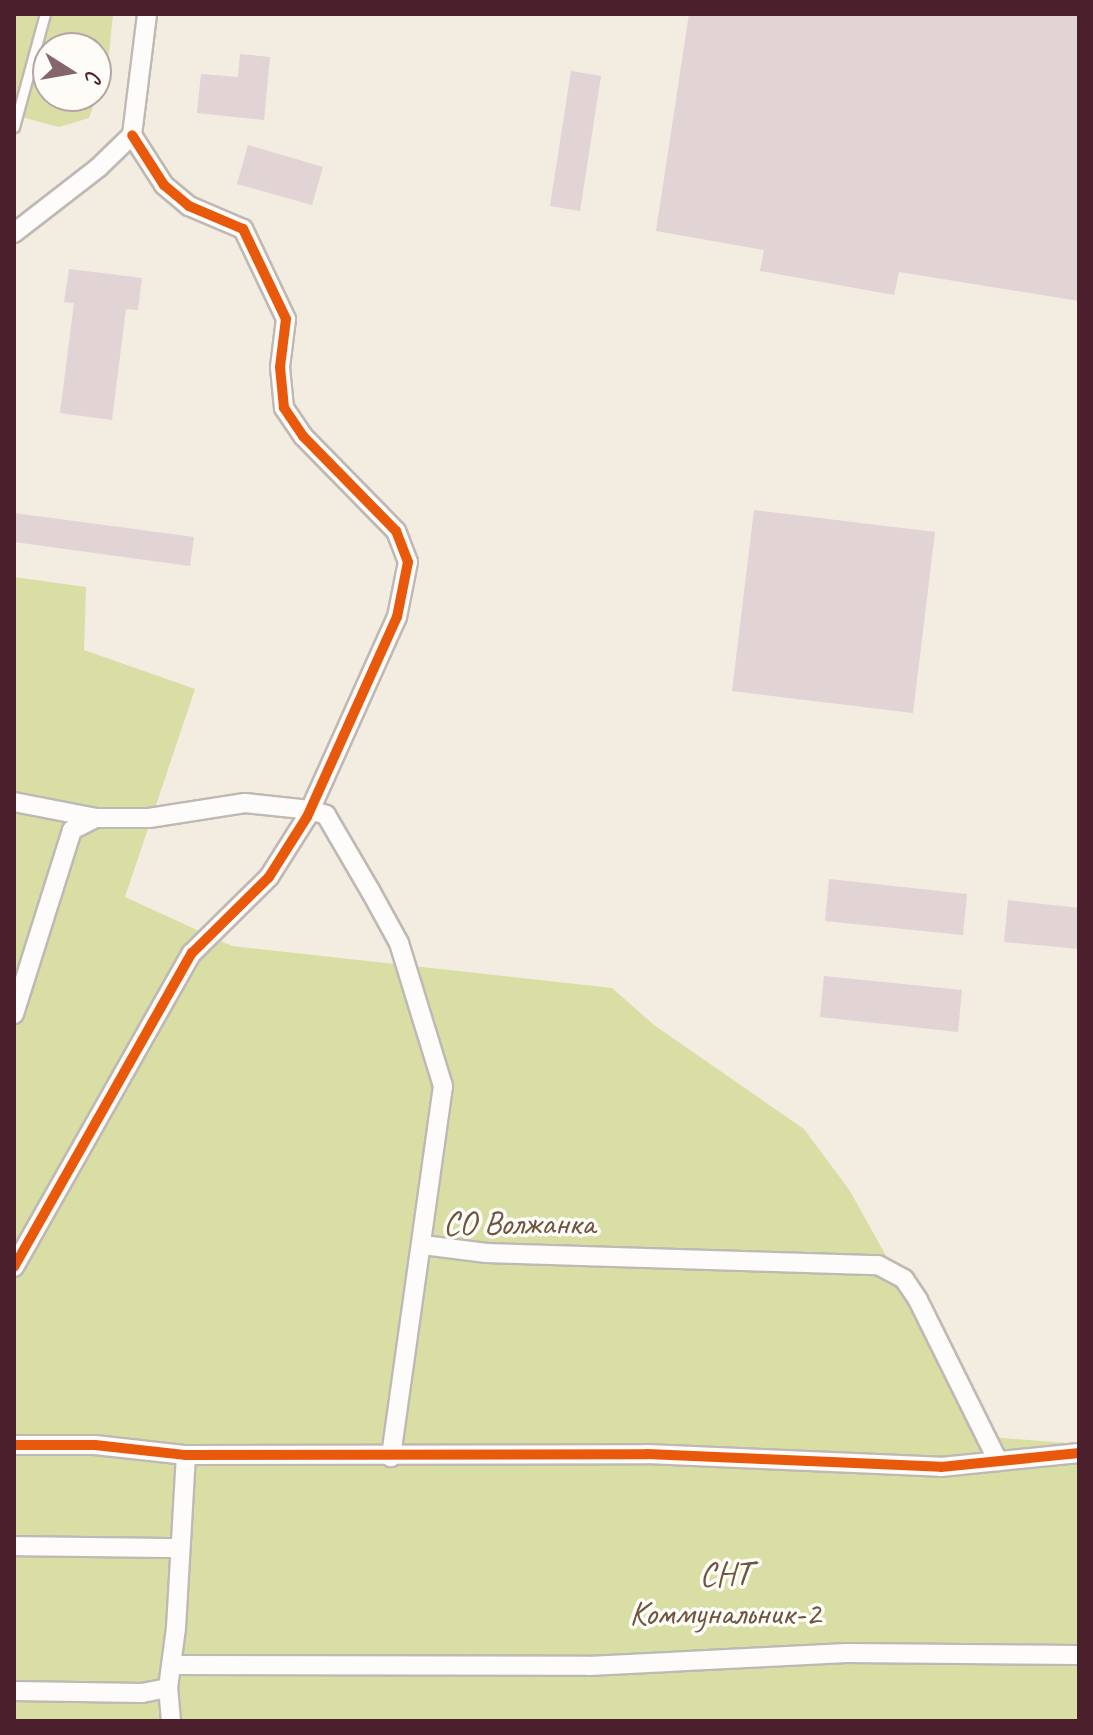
<!DOCTYPE html>
<meta charset="utf-8">
<style>
body{margin:0}
#map{position:relative;width:1093px;height:1735px;overflow:hidden;background:#f2ece1;font-family:Caveat,sans-serif}
div>[style]{position:absolute}
.green>*{inset:0;background:#d9dea5}
.building>*{inset:0;background:#e2d3d5}
.roads{filter:drop-shadow(2px 0 #c0b8b3) drop-shadow(-2px 0 #c0b8b3) drop-shadow(0 2px #c0b8b3) drop-shadow(0 -2px #c0b8b3)}
.lane>*{height:9px;margin:-4.5px;padding:0 4.5px;transform-origin:4.5px;border-radius:4.5px;background:#fdfcfa}
.street>*{height:18px;margin:-9px;padding:0 9px;transform-origin:9px;border-radius:9px;background:#fdfcfa}
.cycleway>*{height:10px;margin:-5px;padding:0 5px;transform-origin:5px;border-radius:5px;background:#e8590c}
span{translate:-50% -50%;white-space:nowrap;text-align:center;line-height:1.15;-webkit-text-stroke:7px #fdfcf7;paint-order:stroke}
.park-label{font-size:34px;color:#6f5541}
.frame{position:absolute;inset:0;border:16px solid #4a1f2b;pointer-events:none}
.north{position:absolute;left:32px;top:32px;width:80px;height:80px;box-sizing:border-box;background:#fdfcf7;border:2px solid #b5a4a5;border-radius:50%;rotate:101deg;font-size:22px;font-weight:700;line-height:32px;text-align:center;color:#4a1f2b}
.north::after{content:'';display:block;margin:auto;width:28px;height:36px;background:#85676b;clip-path:polygon(50% 0,100% 100%,50% 72%,0 100%)}
</style>
<div id="map">
<div class="green">
<div style="clip-path:polygon(evenodd,14px 14px,113px 14px,108px 64px,89px 118px,59px 127px,14px 115px,14px 14px,48px 48px,96px 48px,96px 96px,48px 96px,48px 48px)"></div>
<div style="clip-path:polygon(14px 577px,86px 587px,84px 650px,195px 689px,125px 897px,232px 946px,612px 988px,654px 1025px,804px 1129px,850px 1191px,935px 1344px,976px 1436px,1079px 1444px,1079px 1721px,14px 1721px)"></div>
</div>
<div class="building">
<div style="clip-path:polygon(689px 14px,1079px 14px,1079px 301px,899px 272px,894px 295px,760px 271px,764px 250px,656px 231px)"></div>
<div style="clip-path:polygon(240px 54px,270px 57px,264px 120px,197px 113px,201px 74px,238px 77px)"></div>
<div style="clip-path:polygon(571px 71px,601px 76px,580px 211px,550px 206px)"></div>
<div style="clip-path:polygon(248px 145px,323px 167px,312px 205px,237px 184px)"></div>
<div style="clip-path:polygon(69px 269px,142px 278px,138px 310px,126px 309px,112px 420px,60px 413px,74px 303px,64px 302px)"></div>
<div style="clip-path:polygon(754px 510px,935px 532px,913px 713px,732px 691px)"></div>
<div style="clip-path:polygon(14px 513px,194px 537px,190px 566px,14px 542px)"></div>
<div style="clip-path:polygon(829px 879px,967px 894px,963px 935px,825px 921px)"></div>
<div style="clip-path:polygon(1008px 900px,1079px 908px,1079px 949px,1004px 942px)"></div>
<div style="clip-path:polygon(824px 976px,962px 990px,958px 1032px,820px 1017px)"></div>
</div>
<div class="roads">
<div class="lane">
<div style="left:14px;top:127px;width:117px;rotate:-74.7deg"></div>
</div>
<div class="street">
<div style="left:132px;top:135px;width:122px;rotate:-82.9deg"></div>
<div style="left:14px;top:233px;width:108px;rotate:-37.8deg"></div>
<div style="left:99px;top:167px;width:46px;rotate:-44.1deg"></div>
<div style="left:14px;top:802px;width:84px;rotate:11deg"></div>
<div style="left:96px;top:818px;width:53px"></div>
<div style="left:149px;top:818px;width:97px;rotate:-8.9deg"></div>
<div style="left:245px;top:803px;width:65px;rotate:6.1deg"></div>
<div style="left:310px;top:810px;width:17px;rotate:17deg"></div>
<div style="left:326px;top:815px;width:89px;rotate:59.7deg"></div>
<div style="left:371px;top:892px;width:58px;rotate:61.2deg"></div>
<div style="left:399px;top:943px;width:150px;rotate:72.9deg"></div>
<div style="left:443px;top:1086px;width:375px;rotate:98deg"></div>
<div style="left:14px;top:1014px;width:193px;rotate:-72.5deg"></div>
<div style="left:72px;top:830px;width:27px;rotate:-27deg"></div>
<div style="left:423px;top:1245px;width:64px;rotate:7.2deg"></div>
<div style="left:486px;top:1253px;width:392px;rotate:1.8deg"></div>
<div style="left:878px;top:1265px;width:30px;rotate:28deg"></div>
<div style="left:904px;top:1279px;width:25px;rotate:56deg"></div>
<div style="left:918px;top:1300px;width:180px;rotate:63.6deg"></div>
<div style="left:14px;top:1267px;width:361px;rotate:-60.5deg"></div>
<div style="left:192px;top:953px;width:108px;rotate:-44.6deg"></div>
<div style="left:269px;top:877px;width:71px;rotate:-57.7deg"></div>
<div style="left:307px;top:817px;width:219px;rotate:-65.8deg"></div>
<div style="left:397px;top:617px;width:56px;rotate:-78.7deg"></div>
<div style="left:408px;top:562px;width:33px;rotate:-111deg"></div>
<div style="left:396px;top:531px;width:133px;rotate:-134.4deg"></div>
<div style="left:303px;top:436px;width:34px;rotate:-124deg"></div>
<div style="left:284px;top:408px;width:41px;rotate:-95.6deg"></div>
<div style="left:280px;top:367px;width:48px;rotate:-82.9deg"></div>
<div style="left:286px;top:319px;width:100px;rotate:-115.5deg"></div>
<div style="left:243px;top:229px;width:59px;rotate:-156.9deg"></div>
<div style="left:189px;top:206px;width:33px;rotate:-140deg"></div>
<div style="left:164px;top:185px;width:59px;rotate:-122.6deg"></div>
<div style="left:14px;top:1445px;width:81px"></div>
<div style="left:95px;top:1445px;width:92px;rotate:6.3deg"></div>
<div style="left:186px;top:1455px;width:461px;rotate:-0.1deg"></div>
<div style="left:647px;top:1454px;width:294px;rotate:2.5deg"></div>
<div style="left:941px;top:1467px;width:139px;rotate:-5.8deg"></div>
<div style="left:14px;top:1546px;width:165px;rotate:0.7deg"></div>
<div style="left:172px;top:1665px;width:417px;rotate:0.1deg"></div>
<div style="left:589px;top:1666px;width:258px;rotate:-2.9deg"></div>
<div style="left:847px;top:1653px;width:232px;rotate:0.5deg"></div>
<div style="left:14px;top:1691px;width:128px;rotate:0.9deg"></div>
<div style="left:142px;top:1693px;width:26px;rotate:-11deg"></div>
<div style="left:171px;top:1721px;width:33px;rotate:-95deg"></div>
<div style="left:168px;top:1688px;width:61px;rotate:-82.4deg"></div>
<div style="left:176px;top:1628px;width:173px;rotate:-86.7deg"></div>
</div>
</div>
<div class="cycleway">
<div style="left:14px;top:1267px;width:361px;rotate:-60.5deg"></div>
<div style="left:192px;top:953px;width:108px;rotate:-44.6deg"></div>
<div style="left:269px;top:877px;width:71px;rotate:-57.7deg"></div>
<div style="left:307px;top:817px;width:219px;rotate:-65.8deg"></div>
<div style="left:397px;top:617px;width:56px;rotate:-78.7deg"></div>
<div style="left:408px;top:562px;width:33px;rotate:-111deg"></div>
<div style="left:396px;top:531px;width:133px;rotate:-134.4deg"></div>
<div style="left:303px;top:436px;width:34px;rotate:-124deg"></div>
<div style="left:284px;top:408px;width:41px;rotate:-95.6deg"></div>
<div style="left:280px;top:367px;width:48px;rotate:-82.9deg"></div>
<div style="left:286px;top:319px;width:100px;rotate:-115.5deg"></div>
<div style="left:243px;top:229px;width:59px;rotate:-156.9deg"></div>
<div style="left:189px;top:206px;width:33px;rotate:-140deg"></div>
<div style="left:164px;top:185px;width:59px;rotate:-122.6deg"></div>
<div style="left:14px;top:1445px;width:81px"></div>
<div style="left:95px;top:1445px;width:92px;rotate:6.3deg"></div>
<div style="left:186px;top:1455px;width:461px;rotate:-0.1deg"></div>
<div style="left:647px;top:1454px;width:294px;rotate:2.5deg"></div>
<div style="left:941px;top:1467px;width:139px;rotate:-5.8deg"></div>
</div>
<div class="park-label">
<span style="left:519px;top:1223px">СО Волжанка</span>
<span style="left:725px;top:1593px">СНТ<br>Коммунальник-2</span>
</div>
<div class="frame"></div>
<div class="north">С</div>
</div>
